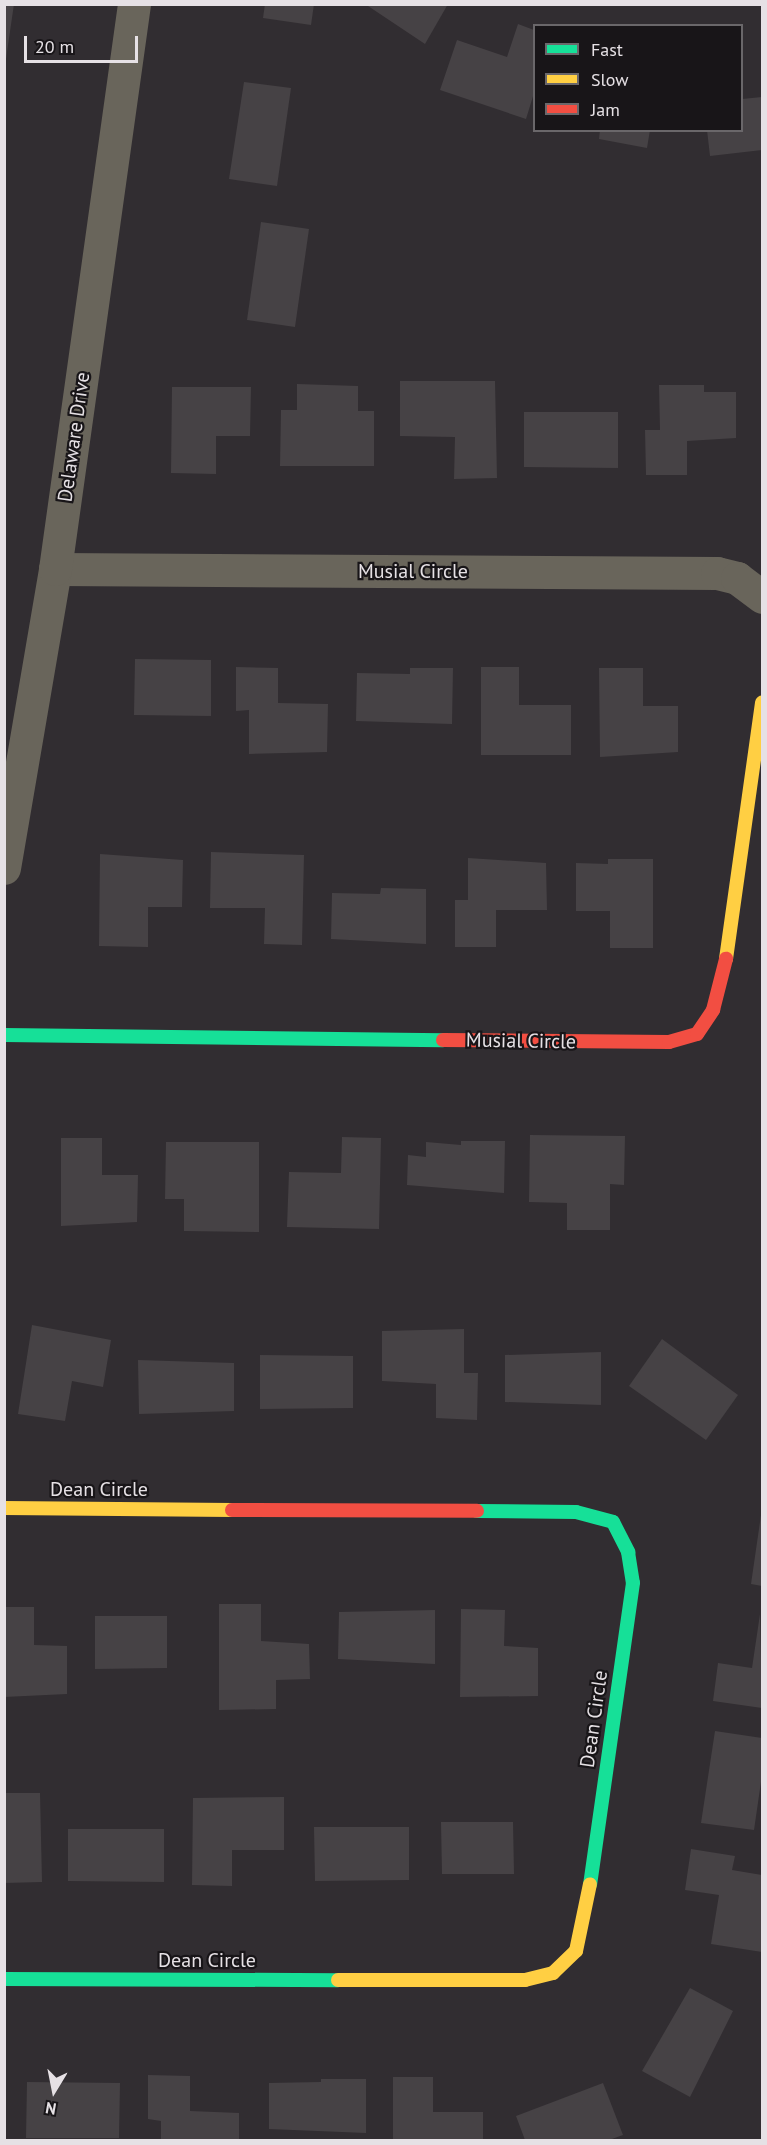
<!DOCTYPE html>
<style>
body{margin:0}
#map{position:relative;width:767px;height:2145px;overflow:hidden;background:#312d31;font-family:"PT Sans",sans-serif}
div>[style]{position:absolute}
.building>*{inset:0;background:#464245}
.street>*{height:33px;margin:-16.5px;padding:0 16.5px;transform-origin:16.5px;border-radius:16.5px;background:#69655b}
.fast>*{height:14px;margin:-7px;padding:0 7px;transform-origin:7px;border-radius:7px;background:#16e098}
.slow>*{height:14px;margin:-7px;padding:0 7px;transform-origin:7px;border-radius:7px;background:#ffcf43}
.jam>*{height:14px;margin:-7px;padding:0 7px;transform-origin:7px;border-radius:7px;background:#f24e42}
span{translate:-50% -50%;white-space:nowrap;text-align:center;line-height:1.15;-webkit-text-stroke:4.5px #181518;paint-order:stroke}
.street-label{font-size:20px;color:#e6e1e5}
.frame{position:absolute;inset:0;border:6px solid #e6e1e5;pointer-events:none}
.legend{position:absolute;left:533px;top:24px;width:210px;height:108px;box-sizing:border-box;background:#181518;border:2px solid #6a676a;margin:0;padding:8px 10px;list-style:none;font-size:18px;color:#e6e1e5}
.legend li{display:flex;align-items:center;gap:12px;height:30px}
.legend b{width:30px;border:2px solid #6a676a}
.north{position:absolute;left:24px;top:2061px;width:60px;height:60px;-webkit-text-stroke:4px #181518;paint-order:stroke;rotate:190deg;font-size:16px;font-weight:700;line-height:24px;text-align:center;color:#e6e1e5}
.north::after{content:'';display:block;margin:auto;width:21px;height:27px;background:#e6e1e5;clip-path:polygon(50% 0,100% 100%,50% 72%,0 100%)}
.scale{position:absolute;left:24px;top:36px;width:114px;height:27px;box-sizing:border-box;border:3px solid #e6e1e5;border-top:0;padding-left:8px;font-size:18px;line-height:21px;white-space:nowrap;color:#e6e1e5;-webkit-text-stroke:4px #181518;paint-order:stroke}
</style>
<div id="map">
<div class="building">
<div style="clip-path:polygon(4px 4px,14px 4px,6px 59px,4px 59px)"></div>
<div style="clip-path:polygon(265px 4px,314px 4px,311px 25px,263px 18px)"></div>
<div style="clip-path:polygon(365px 4px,448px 4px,425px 44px)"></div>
<div style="clip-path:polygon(518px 24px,534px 30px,534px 93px,526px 119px,440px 90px,457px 40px,507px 57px)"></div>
<div style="clip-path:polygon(244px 82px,291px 88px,277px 186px,229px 179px)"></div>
<div style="clip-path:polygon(762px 97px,762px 150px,710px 156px,707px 130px,742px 130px,742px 99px)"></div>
<div style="clip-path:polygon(600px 130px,650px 130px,647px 148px,599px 139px)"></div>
<div style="clip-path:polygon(261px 222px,309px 229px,295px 327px,247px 320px)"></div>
<div style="clip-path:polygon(400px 381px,495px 381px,497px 478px,454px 479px,455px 437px,400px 436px)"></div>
<div style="clip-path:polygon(297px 384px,358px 386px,358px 411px,374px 411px,374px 466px,280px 466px,281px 410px,297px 410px)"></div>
<div style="clip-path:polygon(659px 385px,704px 385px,704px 392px,736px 392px,736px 438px,687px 441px,687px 475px,646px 475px,645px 430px,660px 430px)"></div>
<div style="clip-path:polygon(172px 387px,251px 387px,250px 436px,216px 436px,216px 474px,171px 473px)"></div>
<div style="clip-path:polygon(524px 412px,618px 412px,618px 468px,524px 467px)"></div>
<div style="clip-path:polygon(135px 659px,211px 660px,211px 716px,134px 715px)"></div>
<div style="clip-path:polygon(236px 667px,278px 668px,278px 703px,328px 704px,327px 752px,249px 754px,249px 710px,236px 711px)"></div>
<div style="clip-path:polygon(481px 667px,519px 667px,519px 705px,571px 705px,571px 755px,481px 755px)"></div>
<div style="clip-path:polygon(410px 668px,453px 668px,452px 724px,356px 721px,357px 673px,410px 674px)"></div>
<div style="clip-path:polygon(599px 668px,643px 668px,643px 706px,678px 706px,678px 752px,600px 757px)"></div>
<div style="clip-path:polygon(211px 852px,304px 855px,302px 945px,264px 944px,265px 908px,210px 908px)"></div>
<div style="clip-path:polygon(100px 854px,183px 860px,182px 907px,148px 907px,148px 947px,99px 946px)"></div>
<div style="clip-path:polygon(468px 858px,546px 863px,547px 910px,496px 910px,496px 947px,455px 947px,455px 900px,468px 900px)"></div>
<div style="clip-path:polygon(608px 859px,653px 859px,653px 948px,610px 948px,610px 911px,576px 911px,576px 863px,608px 864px)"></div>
<div style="clip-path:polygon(381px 888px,426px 889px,426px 944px,331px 939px,332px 893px,380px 894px)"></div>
<div style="clip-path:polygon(530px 1135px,625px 1136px,624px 1185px,610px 1184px,610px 1230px,567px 1230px,567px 1203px,529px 1202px)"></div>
<div style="clip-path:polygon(342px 1137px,381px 1138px,379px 1229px,287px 1227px,289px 1172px,341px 1173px)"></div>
<div style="clip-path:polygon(61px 1138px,102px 1138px,102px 1175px,138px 1175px,137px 1222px,61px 1226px)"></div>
<div style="clip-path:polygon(461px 1141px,505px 1141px,504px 1193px,407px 1185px,408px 1155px,426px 1157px,426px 1142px,461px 1145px)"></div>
<div style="clip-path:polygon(166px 1142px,259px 1142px,259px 1232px,184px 1231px,184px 1199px,165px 1199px)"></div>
<div style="clip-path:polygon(32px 1325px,111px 1340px,103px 1387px,72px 1381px,65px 1421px,18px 1414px)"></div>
<div style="clip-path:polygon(464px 1329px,464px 1373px,478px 1373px,477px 1420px,436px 1418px,436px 1384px,382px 1381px,382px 1331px)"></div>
<div style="clip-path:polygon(662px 1339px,738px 1395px,706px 1440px,629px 1386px)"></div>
<div style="clip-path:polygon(601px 1352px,601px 1405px,505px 1402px,505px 1355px)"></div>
<div style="clip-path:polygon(260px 1355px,353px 1356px,353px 1408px,260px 1409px)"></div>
<div style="clip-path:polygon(138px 1360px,234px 1363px,234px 1411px,139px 1414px)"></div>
<div style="clip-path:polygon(761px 1515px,762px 1515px,762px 1586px,751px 1584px)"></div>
<div style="clip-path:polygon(219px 1604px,261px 1604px,261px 1641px,309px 1644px,310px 1679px,276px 1680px,276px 1709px,219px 1710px)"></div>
<div style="clip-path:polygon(4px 1607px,34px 1607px,34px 1645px,67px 1646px,67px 1694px,4px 1697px)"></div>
<div style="clip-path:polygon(461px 1609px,505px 1610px,504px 1646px,538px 1648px,538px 1696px,460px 1697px)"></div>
<div style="clip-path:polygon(435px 1610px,435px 1664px,338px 1659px,339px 1612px)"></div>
<div style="clip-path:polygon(760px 1614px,762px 1708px,713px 1701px,718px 1663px,752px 1668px)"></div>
<div style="clip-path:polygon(95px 1616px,167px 1616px,167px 1668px,95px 1669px)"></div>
<div style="clip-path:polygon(715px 1731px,762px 1738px,762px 1775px,754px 1830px,701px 1823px)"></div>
<div style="clip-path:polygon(4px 1793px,40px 1793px,42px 1882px,4px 1883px)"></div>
<div style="clip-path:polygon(284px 1797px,284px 1850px,232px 1850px,232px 1886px,192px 1885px,193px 1798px)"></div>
<div style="clip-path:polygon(441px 1822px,513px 1822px,514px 1874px,442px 1874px)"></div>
<div style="clip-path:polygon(314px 1827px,409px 1827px,409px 1880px,315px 1881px)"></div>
<div style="clip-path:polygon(68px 1829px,164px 1829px,164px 1882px,68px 1881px)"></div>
<div style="clip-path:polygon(691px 1849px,735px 1856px,732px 1870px,762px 1875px,762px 1952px,711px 1944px,719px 1895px,685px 1890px)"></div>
<div style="clip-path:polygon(690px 1988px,733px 2011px,690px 2097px,642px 2071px)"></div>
<div style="clip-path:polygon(148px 2075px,190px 2076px,190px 2111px,239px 2113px,239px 2140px,161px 2140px,161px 2121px,148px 2119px)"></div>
<div style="clip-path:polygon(393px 2077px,433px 2077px,433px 2112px,483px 2112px,483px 2140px,393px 2140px)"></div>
<div style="clip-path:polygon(321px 2079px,366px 2079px,366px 2133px,269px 2129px,269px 2083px,321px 2082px)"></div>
<div style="clip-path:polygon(27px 2082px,120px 2083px,119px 2138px,26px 2138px)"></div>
<div style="clip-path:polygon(603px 2083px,623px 2135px,609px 2140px,525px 2140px,516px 2116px)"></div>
</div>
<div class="street">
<div style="left:55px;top:569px;width:662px;rotate:0.35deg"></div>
<div style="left:717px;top:573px;width:21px;rotate:14deg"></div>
<div style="left:737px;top:578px;width:31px;rotate:37deg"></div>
<div style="left:4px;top:868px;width:303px;rotate:-80.3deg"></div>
<div style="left:55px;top:569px;width:570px;rotate:-82.04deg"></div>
</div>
<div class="fast">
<div style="left:4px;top:1035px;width:439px;rotate:0.7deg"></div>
<div style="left:477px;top:1511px;width:99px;rotate:0.6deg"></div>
<div style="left:576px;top:1512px;width:38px;rotate:15deg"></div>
<div style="left:613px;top:1522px;width:34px;rotate:63deg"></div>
<div style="left:628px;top:1552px;width:31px;rotate:81deg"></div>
<div style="left:633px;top:1583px;width:304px;rotate:98.1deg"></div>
<div style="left:4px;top:1979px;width:334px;rotate:0.2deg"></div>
</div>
<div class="slow">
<div style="left:726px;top:959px;width:259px;rotate:-82deg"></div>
<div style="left:4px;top:1508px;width:228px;rotate:0.5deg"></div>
<div style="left:338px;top:1980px;width:187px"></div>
<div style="left:525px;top:1980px;width:29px;rotate:-14deg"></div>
<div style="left:553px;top:1973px;width:32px;rotate:-44deg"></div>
<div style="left:576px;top:1951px;width:68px;rotate:-78.2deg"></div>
</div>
<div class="jam">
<div style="left:443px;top:1040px;width:226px;rotate:0.5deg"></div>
<div style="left:669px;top:1042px;width:29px;rotate:-16deg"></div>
<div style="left:697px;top:1034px;width:29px;rotate:-56deg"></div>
<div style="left:713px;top:1010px;width:53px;rotate:-75.7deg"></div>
<div style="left:232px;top:1510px;width:245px;rotate:0.2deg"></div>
</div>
<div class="street-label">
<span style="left:74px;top:437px;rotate:-82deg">Delaware Drive</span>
<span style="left:413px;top:571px">Musial Circle</span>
<span style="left:521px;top:1041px;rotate:1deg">Musial Circle</span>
<span style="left:99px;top:1489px">Dean Circle</span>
<span style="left:594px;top:1719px;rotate:-82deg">Dean Circle</span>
<span style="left:207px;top:1960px">Dean Circle</span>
</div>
<div class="frame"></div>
<ul class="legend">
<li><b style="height:8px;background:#16e098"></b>Fast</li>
<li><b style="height:8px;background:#ffcf43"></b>Slow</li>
<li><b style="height:8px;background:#f24e42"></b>Jam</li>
</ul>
<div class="north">N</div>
<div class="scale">20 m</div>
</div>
